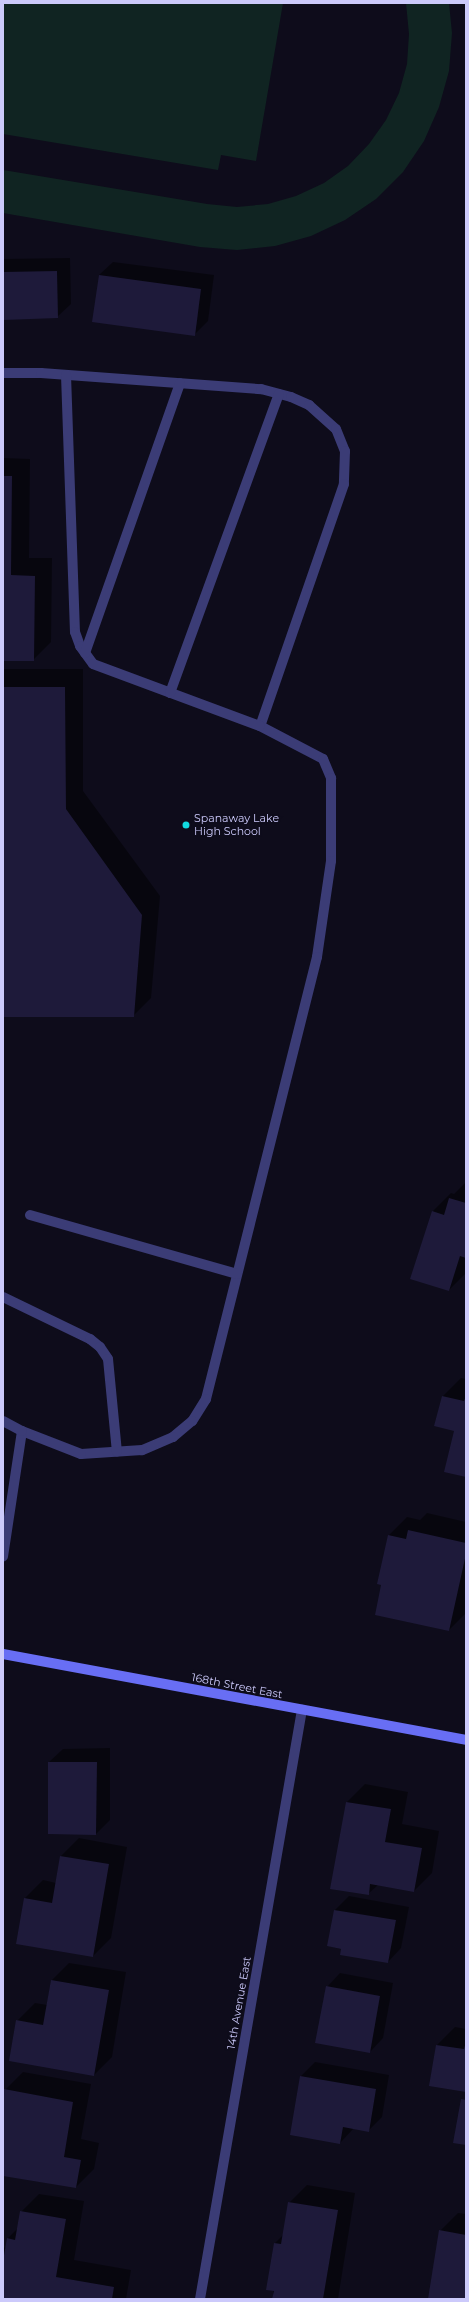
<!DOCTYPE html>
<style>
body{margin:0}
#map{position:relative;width:469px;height:2302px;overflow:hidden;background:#0e0c1b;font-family:Montserrat,sans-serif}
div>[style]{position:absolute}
.green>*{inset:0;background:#102422}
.shadow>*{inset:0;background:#0007}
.building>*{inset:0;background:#1e1a3a}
.lane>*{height:10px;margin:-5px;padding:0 5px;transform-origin:5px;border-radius:5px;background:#3b3c76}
.street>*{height:10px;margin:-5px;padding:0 5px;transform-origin:5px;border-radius:5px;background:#3b3c76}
.secondary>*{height:10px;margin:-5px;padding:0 5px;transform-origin:5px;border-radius:5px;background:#686ef4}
.dots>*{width:11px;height:11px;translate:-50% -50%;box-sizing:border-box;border:2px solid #0e0c1b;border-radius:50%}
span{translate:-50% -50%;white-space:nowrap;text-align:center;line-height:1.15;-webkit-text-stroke:3.5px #0e0c1b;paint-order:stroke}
.poi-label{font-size:11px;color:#cccafb}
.left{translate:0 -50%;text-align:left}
.street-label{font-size:11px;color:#cccafb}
.frame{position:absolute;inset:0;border:4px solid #cccafb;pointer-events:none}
</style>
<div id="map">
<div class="green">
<div style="clip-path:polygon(3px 3px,283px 3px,256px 161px,221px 155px,218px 170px,3px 134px)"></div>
<div style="clip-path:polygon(406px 3px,449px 3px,452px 33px,449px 71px,439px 107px,424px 141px,403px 172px,376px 199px,345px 220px,311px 236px,275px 246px,237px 250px,200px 247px,3px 213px,3px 170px,207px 204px,237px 207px,268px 204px,296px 196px,324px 183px,348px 166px,369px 144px,386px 120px,399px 93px,407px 64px,409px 34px)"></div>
</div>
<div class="shadow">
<div style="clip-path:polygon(70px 258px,71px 304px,57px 317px,3px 319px,3px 259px)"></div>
<div style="clip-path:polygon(113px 262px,214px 275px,208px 321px,194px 335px,99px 275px)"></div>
<div style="clip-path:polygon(3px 458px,30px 459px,29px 558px,52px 558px,51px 642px,33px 660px,3px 660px)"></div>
<div style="clip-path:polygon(3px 669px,83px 669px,83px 791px,160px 896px,151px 998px,133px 1016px,3px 1016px)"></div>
<div style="clip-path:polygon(466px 1182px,466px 1273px,449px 1290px,412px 1278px,433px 1211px,451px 1193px,454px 1194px)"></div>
<div style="clip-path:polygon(461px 1378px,466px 1379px,466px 1476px,455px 1430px,435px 1425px,443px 1396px)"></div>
<div style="clip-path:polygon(427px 1513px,466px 1522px,466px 1613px,449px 1630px,389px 1535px,407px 1517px,420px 1520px)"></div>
<div style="clip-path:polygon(110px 1748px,110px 1820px,96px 1834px,49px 1762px,63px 1749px)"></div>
<div style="clip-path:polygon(365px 1784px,408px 1792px,402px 1824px,439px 1831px,432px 1873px,414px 1891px,378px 1885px,368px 1894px,347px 1802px)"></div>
<div style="clip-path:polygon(79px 1838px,127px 1847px,111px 1938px,93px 1956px,25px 1898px,43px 1880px,56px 1883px,61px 1856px)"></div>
<div style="clip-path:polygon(349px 1896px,409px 1907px,401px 1948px,388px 1962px,329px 1946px,335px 1910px)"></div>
<div style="clip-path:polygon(69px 1963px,126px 1972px,112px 2057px,94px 2075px,17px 2021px,35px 2003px,47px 2005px,51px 1981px)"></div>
<div style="clip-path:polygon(340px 1973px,393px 1983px,383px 2038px,370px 2052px,327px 1987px)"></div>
<div style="clip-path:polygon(455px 2027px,466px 2029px,466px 2091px,437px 2045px)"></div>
<div style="clip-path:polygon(315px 2062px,389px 2075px,382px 2117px,368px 2131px,354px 2128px,340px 2143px,291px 2134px,301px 2076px)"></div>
<div style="clip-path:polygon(23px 2072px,91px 2084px,81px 2139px,99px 2143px,94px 2169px,76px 2187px,3px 2175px,5px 2090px)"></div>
<div style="clip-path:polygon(307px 2185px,355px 2193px,338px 2299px,273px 2299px,275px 2243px,284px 2234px,289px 2203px)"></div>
<div style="clip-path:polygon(39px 2194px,84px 2201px,74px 2260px,131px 2270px,126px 2299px,3px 2299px,3px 2247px,6px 2248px,8px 2238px,18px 2228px,21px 2212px)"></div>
<div style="clip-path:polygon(458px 2213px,466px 2214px,466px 2299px,429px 2299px,440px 2231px)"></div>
</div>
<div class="building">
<div style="clip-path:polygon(57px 271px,58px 318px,3px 320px,3px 272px)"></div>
<div style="clip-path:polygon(99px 275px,201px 289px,195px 336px,92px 322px)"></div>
<div style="clip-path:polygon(3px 476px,12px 476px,11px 575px,35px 576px,34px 661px,3px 661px)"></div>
<div style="clip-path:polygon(3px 687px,65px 687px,66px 809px,142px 915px,134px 1017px,3px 1017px)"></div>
<div style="clip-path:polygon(449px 1198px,466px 1203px,466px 1258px,460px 1256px,449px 1291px,410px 1279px,432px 1211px,444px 1215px)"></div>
<div style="clip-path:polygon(442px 1396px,464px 1401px,466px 1396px,466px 1477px,444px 1472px,454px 1431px,434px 1426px)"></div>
<div style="clip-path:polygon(408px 1530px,466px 1543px,466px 1554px,449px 1631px,375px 1615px,381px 1585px,377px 1584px,388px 1535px,406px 1539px)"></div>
<div style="clip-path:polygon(48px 1762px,97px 1762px,96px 1835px,48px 1834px)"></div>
<div style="clip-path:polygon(346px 1802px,391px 1809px,385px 1842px,422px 1848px,414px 1892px,370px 1884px,369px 1895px,330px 1889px)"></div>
<div style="clip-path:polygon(60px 1856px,109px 1864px,93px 1957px,16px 1944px,24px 1898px,52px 1903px)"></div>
<div style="clip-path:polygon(334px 1910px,396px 1920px,388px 1963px,340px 1955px,341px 1949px,327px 1946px)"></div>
<div style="clip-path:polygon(51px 1980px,109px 1990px,94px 2076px,9px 2061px,16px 2020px,43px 2025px)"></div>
<div style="clip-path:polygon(326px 1986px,380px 1996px,370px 2053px,315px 2043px)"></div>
<div style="clip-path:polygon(466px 2042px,466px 2092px,429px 2086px,436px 2045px,464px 2049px)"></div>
<div style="clip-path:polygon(300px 2076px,376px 2089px,369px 2132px,343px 2127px,340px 2144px,290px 2135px)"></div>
<div style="clip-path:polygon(4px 2089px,73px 2102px,64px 2157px,81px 2160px,76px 2188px,3px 2176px)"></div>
<div style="clip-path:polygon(461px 2099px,466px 2100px,466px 2145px,453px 2143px)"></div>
<div style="clip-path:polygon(288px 2202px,338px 2210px,323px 2299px,272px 2299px,274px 2291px,266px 2290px,274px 2243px,281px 2244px)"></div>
<div style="clip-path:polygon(20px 2211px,66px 2219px,56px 2277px,114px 2287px,112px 2299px,3px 2299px,3px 2261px,7px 2238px,15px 2240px)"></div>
<div style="clip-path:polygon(439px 2230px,466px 2235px,466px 2299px,428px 2299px)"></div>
</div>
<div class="lane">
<div style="left:3px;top:373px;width:38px"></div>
<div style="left:41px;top:373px;width:221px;rotate:4.2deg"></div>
<div style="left:261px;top:389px;width:31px;rotate:15deg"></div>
<div style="left:291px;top:397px;width:20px;rotate:24deg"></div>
<div style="left:309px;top:405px;width:36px;rotate:42deg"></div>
<div style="left:336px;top:429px;width:24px;rotate:68deg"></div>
<div style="left:345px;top:451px;width:33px;rotate:92deg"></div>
<div style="left:344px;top:484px;width:256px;rotate:109.1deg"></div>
<div style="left:260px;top:726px;width:71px;rotate:27.6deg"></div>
<div style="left:323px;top:759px;width:21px;rotate:67deg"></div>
<div style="left:331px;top:778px;width:83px;rotate:90deg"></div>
<div style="left:331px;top:861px;width:97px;rotate:98.3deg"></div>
<div style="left:317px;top:957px;width:456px;rotate:104.1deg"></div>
<div style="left:206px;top:1399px;width:26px;rotate:122deg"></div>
<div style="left:192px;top:1421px;width:25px;rotate:140deg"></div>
<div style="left:173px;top:1437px;width:34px;rotate:157deg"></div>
<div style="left:142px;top:1450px;width:61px;rotate:176.2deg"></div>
<div style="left:81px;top:1454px;width:63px;rotate:-158.7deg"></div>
<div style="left:22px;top:1431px;width:127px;rotate:98.6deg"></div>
<div style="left:66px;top:375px;width:257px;rotate:88deg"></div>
<div style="left:75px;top:632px;width:15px;rotate:70deg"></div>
<div style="left:80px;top:646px;width:22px;rotate:54deg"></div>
<div style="left:93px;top:664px;width:178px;rotate:20.4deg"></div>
<div style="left:85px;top:653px;width:286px;rotate:-70.6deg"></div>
<div style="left:170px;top:693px;width:318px;rotate:-70deg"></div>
<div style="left:30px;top:1215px;width:215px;rotate:15.9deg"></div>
<div style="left:3px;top:1297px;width:97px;rotate:25.8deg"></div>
<div style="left:90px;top:1339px;width:13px;rotate:39deg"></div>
<div style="left:100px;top:1347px;width:14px;rotate:56deg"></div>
<div style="left:108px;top:1359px;width:93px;rotate:84.5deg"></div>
<div style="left:3px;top:1421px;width:21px;rotate:28deg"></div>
</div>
<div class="street">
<div style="left:200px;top:2299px;width:598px;rotate:-80.18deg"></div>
</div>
<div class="secondary">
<div style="left:3px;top:1654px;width:471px;rotate:10.5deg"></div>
</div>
<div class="dots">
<div style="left:186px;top:825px;background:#11dae0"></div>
</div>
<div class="poi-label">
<span class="left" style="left:194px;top:825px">Spanaway Lake<br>High School</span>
</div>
<div class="street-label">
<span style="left:237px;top:1686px;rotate:11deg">168th Street East</span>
<span style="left:239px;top:2003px;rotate:-80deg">14th Avenue East</span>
</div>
<div class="frame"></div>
</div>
